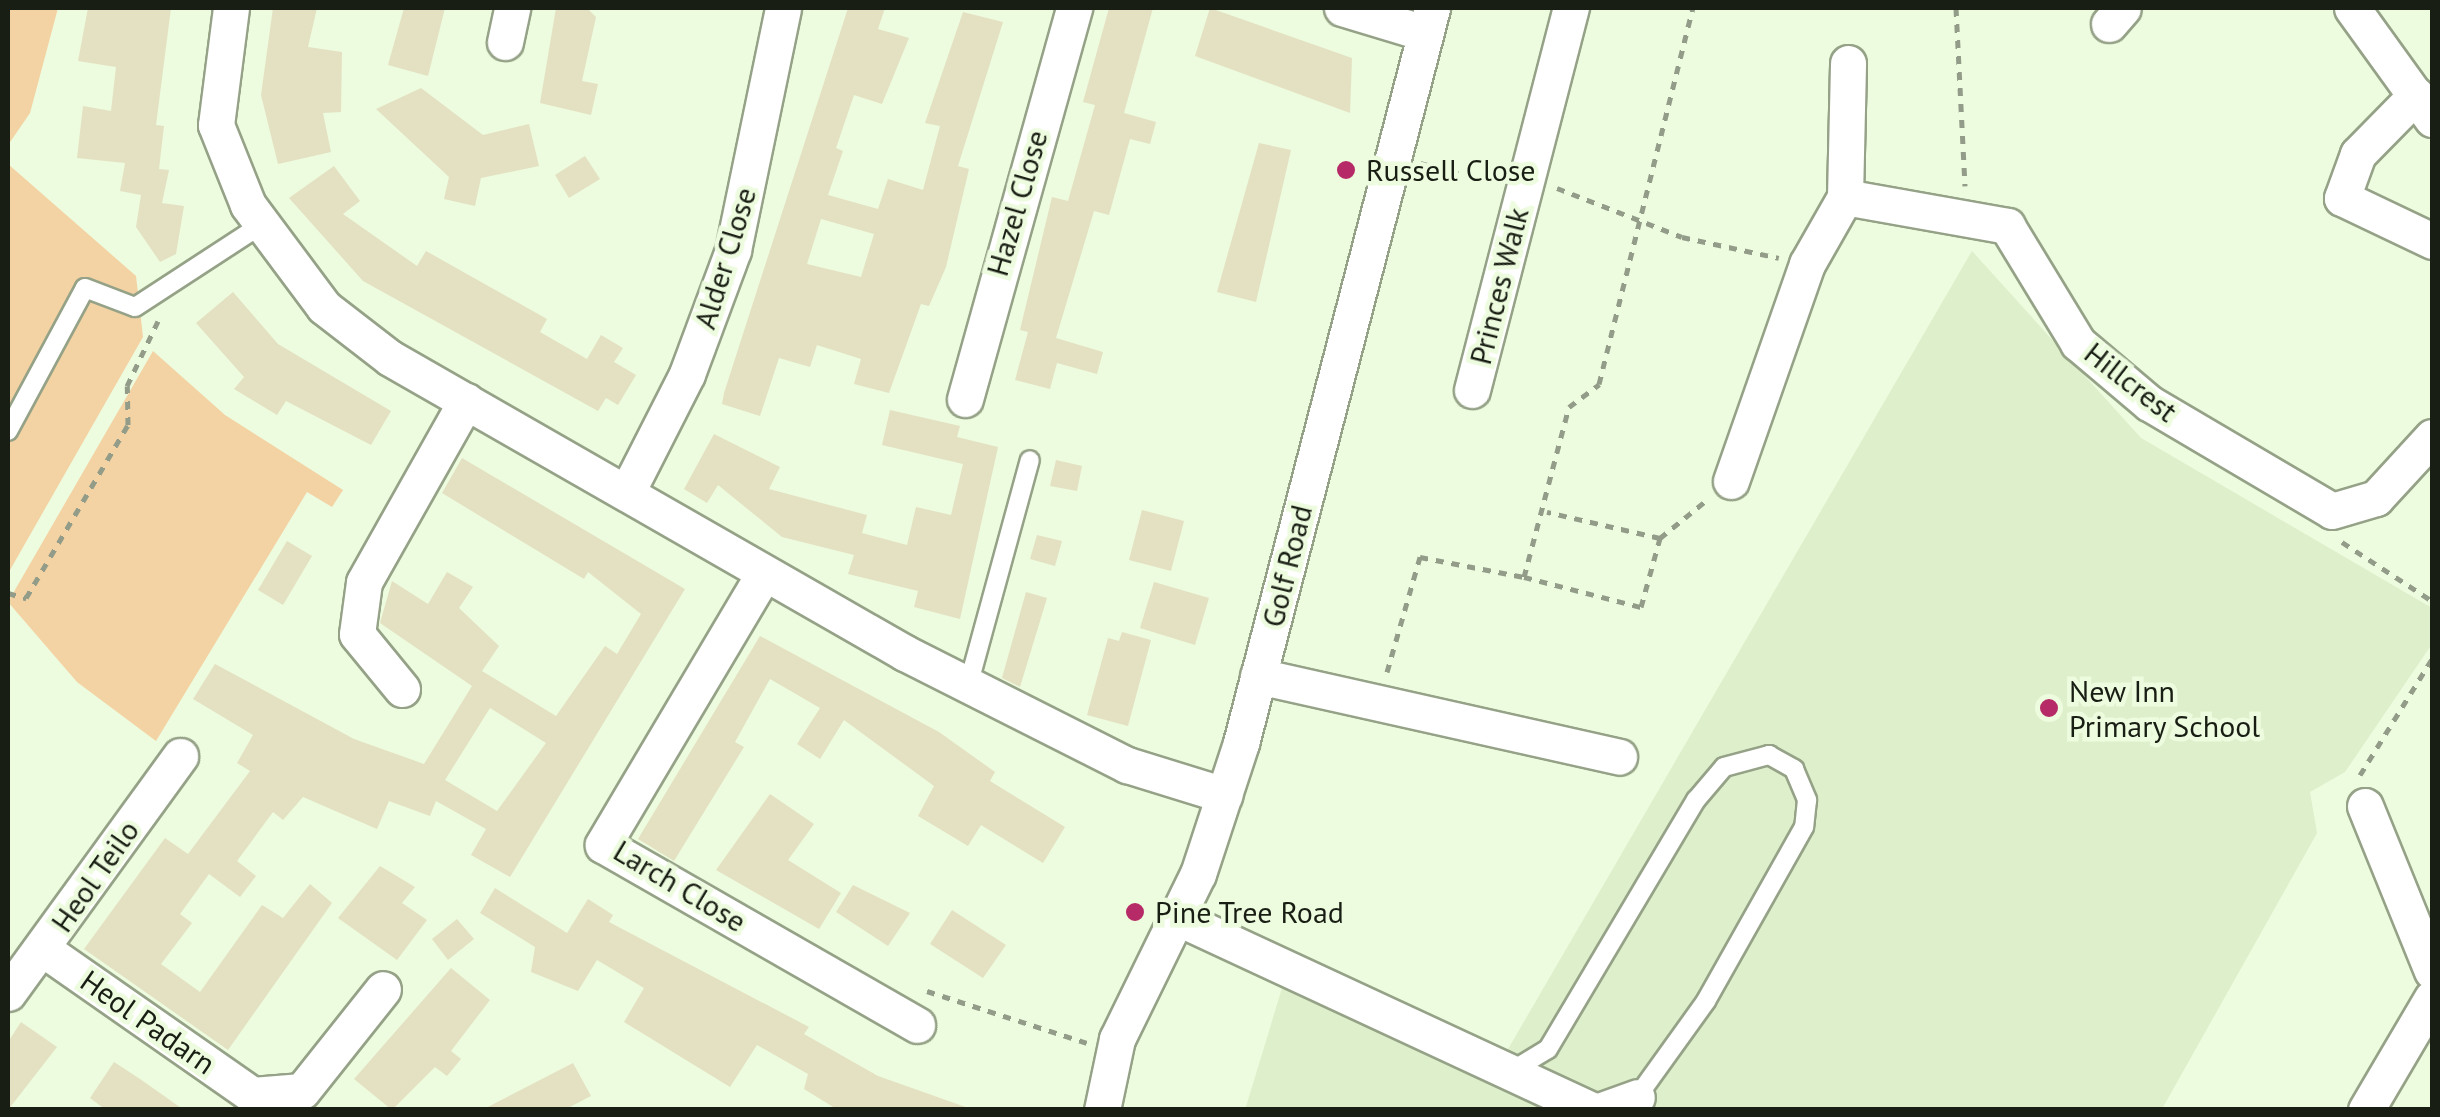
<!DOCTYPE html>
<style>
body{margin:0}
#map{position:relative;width:2440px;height:1117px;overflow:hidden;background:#edfbde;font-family:"PT Sans",sans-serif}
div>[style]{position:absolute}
.built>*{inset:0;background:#deefcb}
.green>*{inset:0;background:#f3d2a3}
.building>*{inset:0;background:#e4e1c3}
.path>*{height:5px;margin-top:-2.5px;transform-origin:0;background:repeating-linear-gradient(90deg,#929c88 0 8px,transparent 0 16px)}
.roads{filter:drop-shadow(2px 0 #95a287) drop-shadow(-2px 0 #95a287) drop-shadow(0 2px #95a287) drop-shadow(0 -2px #95a287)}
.lane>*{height:18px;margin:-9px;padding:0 9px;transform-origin:9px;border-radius:9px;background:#fff}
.street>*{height:35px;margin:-17.5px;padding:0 17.5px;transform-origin:17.5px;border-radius:17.5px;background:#fff}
.dots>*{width:28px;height:28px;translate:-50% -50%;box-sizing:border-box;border:5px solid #edfbde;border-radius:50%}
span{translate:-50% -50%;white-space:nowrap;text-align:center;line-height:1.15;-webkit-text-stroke:9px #edfbde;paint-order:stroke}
.poi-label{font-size:30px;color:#191e14}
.left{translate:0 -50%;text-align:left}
.street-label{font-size:30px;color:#191e14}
.frame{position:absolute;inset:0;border:10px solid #191e14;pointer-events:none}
</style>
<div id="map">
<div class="built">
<div style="clip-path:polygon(1972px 251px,2141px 438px,2432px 608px,2432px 644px,2345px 772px,2310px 792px,2317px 833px,2162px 1109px,1245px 1110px,1293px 952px,1504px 1056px)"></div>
</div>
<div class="green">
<div style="clip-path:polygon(8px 8px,58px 8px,30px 113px,8px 145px)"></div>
<div style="clip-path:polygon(8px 164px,136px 276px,143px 337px,10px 570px)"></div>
<div style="clip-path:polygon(153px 351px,225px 415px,343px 490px,332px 507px,307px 492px,156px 741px,77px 682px,8px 602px)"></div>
</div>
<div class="building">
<div style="clip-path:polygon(88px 8px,171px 8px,156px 125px,164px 126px,159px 169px,169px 170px,162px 203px,184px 206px,176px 254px,160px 262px,136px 227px,141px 195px,120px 191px,125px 163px,77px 158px,83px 106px,111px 111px,116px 67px,78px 61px)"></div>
<div style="clip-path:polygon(273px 8px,317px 8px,308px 47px,342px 52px,341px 112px,323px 113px,331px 152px,278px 164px,261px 95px)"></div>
<div style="clip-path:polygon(404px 8px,445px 8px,428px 76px,388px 65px)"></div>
<div style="clip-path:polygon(556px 8px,587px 8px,596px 17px,582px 81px,598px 84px,591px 115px,540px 103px)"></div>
<div style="clip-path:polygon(evenodd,848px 8px,885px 8px,878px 29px,909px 38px,882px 104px,854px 95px,836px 148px,843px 151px,828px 195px,878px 209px,888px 179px,923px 190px,940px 126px,925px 123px,963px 12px,1003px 22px,958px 166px,969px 169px,946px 267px,929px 306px,921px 304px,889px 393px,854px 384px,861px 359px,817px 345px,810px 367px,779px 358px,760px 416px,722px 404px,724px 393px,848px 8px,821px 219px,874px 234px,861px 277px,807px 264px,821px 219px)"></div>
<div style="clip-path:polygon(1109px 8px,1153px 8px,1124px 113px,1156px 122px,1150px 144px,1130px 139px,1109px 215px,1094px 211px,1056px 338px,1103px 352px,1097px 374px,1057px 363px,1050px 389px,1015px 380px,1028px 332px,1020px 330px,1052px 197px,1068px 201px,1095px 105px,1083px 102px)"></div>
<div style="clip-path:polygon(1210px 8px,1352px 58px,1350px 113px,1195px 56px)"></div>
<div style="clip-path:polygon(421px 88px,483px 135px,529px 124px,539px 166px,481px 178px,475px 206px,444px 199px,449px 177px,376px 109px)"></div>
<div style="clip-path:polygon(1259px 143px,1291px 150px,1256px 302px,1217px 292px)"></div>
<div style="clip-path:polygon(585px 156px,600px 179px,569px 198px,555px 175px)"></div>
<div style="clip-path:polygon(334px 166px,360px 201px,343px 214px,417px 266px,426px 251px,547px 319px,540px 332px,587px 359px,601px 335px,623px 348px,614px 362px,636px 375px,618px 405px,606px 398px,598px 411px,363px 281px,289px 198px)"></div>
<div style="clip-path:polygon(233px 292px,278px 344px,391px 411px,371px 445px,286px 401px,277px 415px,234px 389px,244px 377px,196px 323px)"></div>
<div style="clip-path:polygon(890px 410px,960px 426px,957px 437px,998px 447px,960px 619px,914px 607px,918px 591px,848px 574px,854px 555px,782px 537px,718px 485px,707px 503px,684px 489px,714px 434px,780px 467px,769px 489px,867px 515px,862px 533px,907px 545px,916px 507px,951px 515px,963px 464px,882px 445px)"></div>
<div style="clip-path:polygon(evenodd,462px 458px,685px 589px,510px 877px,471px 855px,486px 829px,436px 801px,430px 816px,389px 801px,377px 829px,303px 797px,283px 820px,273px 812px,237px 861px,256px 876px,240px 897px,209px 874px,180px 914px,192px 923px,161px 964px,200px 992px,262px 905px,283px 918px,310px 884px,332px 903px,228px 1050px,84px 949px,165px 838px,188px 854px,250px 771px,237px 763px,253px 735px,193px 699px,215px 664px,354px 739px,424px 764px,472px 686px,380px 623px,392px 581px,428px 604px,447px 572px,473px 587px,459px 608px,499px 646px,482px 671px,556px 716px,605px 646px,617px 654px,641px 614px,588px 572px,584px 579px,442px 493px,462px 458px,490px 708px,546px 743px,497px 811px,445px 780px,490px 708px)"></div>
<div style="clip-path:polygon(1056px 460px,1082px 466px,1077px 491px,1050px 486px)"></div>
<div style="clip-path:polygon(1142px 510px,1184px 521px,1171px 571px,1129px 560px)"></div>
<div style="clip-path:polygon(1037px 535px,1062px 541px,1055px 566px,1030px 559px)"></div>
<div style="clip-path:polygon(287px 541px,312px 556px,283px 605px,258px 590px)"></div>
<div style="clip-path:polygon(1154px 582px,1209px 598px,1195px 645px,1140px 628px)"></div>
<div style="clip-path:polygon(1026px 592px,1047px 598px,1020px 687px,1002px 678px)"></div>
<div style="clip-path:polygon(1122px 632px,1151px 640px,1128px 726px,1087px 715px,1108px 638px,1119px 641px)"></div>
<div style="clip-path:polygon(760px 636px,939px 732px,995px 772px,990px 781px,1065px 827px,1043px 863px,981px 825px,968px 846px,918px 816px,934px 786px,844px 720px,820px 759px,797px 744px,820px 708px,770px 679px,735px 742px,744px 747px,674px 861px,638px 839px)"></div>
<div style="clip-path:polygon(770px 794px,814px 824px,788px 860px,841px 893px,819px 929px,716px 870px)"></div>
<div style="clip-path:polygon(380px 866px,415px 887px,402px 903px,427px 920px,397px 960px,338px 918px)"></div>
<div style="clip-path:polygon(853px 885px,910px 913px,888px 946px,836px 912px)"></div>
<div style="clip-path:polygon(495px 888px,567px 933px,588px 899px,613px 915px,609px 922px,809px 1027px,804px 1034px,878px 1076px,974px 1110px,838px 1110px,804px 1089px,808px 1074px,757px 1045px,730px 1087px,624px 1022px,644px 988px,597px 960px,578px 991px,531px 972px,535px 947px,480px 913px)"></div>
<div style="clip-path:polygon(952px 910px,1006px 945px,983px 978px,930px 944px)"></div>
<div style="clip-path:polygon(457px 919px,474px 939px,448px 960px,432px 939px)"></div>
<div style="clip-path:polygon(451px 968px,490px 1000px,451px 1051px,461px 1059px,447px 1076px,435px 1067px,392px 1110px,354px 1079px)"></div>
<div style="clip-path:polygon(21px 1022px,57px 1047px,8px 1110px,8px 1042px)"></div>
<div style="clip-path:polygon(114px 1062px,140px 1079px,184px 1110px,106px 1110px,90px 1098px)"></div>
<div style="clip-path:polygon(573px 1063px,591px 1096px,564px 1110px,482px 1110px)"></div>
</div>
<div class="path">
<div style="left:1956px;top:8px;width:178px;rotate:87.1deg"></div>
<div style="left:1420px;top:163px;width:79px;rotate:14.7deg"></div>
<div style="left:1557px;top:188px;width:134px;rotate:21.4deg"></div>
<div style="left:1682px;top:237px;width:99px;rotate:12.2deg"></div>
<div style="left:1660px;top:538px;width:62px;rotate:-39.1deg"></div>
<div style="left:2342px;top:542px;width:108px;rotate:33.2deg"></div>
<div style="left:1524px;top:577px;width:121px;rotate:14.4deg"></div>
<div style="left:1641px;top:607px;width:72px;rotate:-74.6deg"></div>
<div style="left:1660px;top:538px;width:116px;rotate:-167deg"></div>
<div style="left:8px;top:593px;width:19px;rotate:16deg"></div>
<div style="left:26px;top:598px;width:201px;rotate:-59.5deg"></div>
<div style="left:128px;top:425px;width:39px;rotate:-91deg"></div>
<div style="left:127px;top:386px;width:72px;rotate:-64.5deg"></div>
<div style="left:1387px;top:672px;width:120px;rotate:-74deg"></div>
<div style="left:1420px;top:557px;width:106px;rotate:10.9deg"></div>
<div style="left:1524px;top:577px;width:176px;rotate:-75.2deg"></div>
<div style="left:1569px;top:407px;width:38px;rotate:-37deg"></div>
<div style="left:1599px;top:384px;width:388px;rotate:-76deg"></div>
<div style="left:2360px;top:775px;width:137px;rotate:-58.2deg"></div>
<div style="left:927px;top:991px;width:168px;rotate:18deg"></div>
</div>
<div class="roads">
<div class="lane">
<div style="left:8px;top:431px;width:162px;rotate:-61.7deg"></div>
<div style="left:85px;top:288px;width:53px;rotate:20.8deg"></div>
<div style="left:135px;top:307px;width:150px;rotate:-33.1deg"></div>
<div style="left:968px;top:686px;width:234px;rotate:-74.7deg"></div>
<div style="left:1510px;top:1072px;width:44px;rotate:-31.2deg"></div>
<div style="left:1548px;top:1049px;width:290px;rotate:-59.3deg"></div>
<div style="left:1696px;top:800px;width:43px;rotate:-49.7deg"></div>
<div style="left:1724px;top:767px;width:47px;rotate:-14.9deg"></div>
<div style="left:1769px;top:755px;width:29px;rotate:29deg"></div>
<div style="left:1794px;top:769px;width:34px;rotate:67deg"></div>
<div style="left:1807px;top:800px;width:27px;rotate:96deg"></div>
<div style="left:1804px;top:827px;width:200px;rotate:119.4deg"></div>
<div style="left:1706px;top:1001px;width:118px;rotate:125.7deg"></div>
</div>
<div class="street">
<div style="left:231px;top:8px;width:118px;rotate:97.3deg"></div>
<div style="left:216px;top:125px;width:86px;rotate:68.2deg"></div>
<div style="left:248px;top:205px;width:127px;rotate:53.3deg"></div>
<div style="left:324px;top:307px;width:83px;rotate:37.7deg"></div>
<div style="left:390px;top:358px;width:594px;rotate:29.8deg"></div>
<div style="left:905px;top:653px;width:249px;rotate:26.8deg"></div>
<div style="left:1127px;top:765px;width:102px;rotate:17.2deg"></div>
<div style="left:1342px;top:8px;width:87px;rotate:16.8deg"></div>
<div style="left:2352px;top:8px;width:137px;rotate:54.2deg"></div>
<div style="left:2109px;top:24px;width:21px;rotate:-49deg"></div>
<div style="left:505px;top:42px;width:35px;rotate:-78deg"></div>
<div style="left:2416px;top:95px;width:83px;rotate:134.5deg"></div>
<div style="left:2358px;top:154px;width:47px;rotate:110deg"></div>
<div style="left:2342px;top:198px;width:100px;rotate:25.5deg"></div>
<div style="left:1845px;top:197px;width:165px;rotate:10.1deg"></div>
<div style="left:2007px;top:226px;width:137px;rotate:58.7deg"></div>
<div style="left:2078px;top:343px;width:93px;rotate:40.2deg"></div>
<div style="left:2149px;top:403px;width:212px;rotate:30.5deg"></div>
<div style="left:2332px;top:511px;width:46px;rotate:-16.5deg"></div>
<div style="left:2376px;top:498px;width:83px;rotate:-47.4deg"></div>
<div style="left:1472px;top:390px;width:395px;rotate:-75.5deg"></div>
<div style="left:965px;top:399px;width:406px;rotate:-74.4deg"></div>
<div style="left:1731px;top:481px;width:230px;rotate:-70.7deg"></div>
<div style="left:1807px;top:264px;width:77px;rotate:-60.4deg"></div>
<div style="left:1845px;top:197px;width:134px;rotate:-88.7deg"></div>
<div style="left:627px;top:492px;width:132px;rotate:-63deg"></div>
<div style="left:687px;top:374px;width:132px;rotate:-69.6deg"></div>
<div style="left:733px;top:250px;width:246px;rotate:-78.3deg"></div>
<div style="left:763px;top:575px;width:314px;rotate:120.7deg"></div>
<div style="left:603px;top:845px;width:362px;rotate:29.8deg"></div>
<div style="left:1258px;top:676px;width:370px;rotate:12.6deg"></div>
<div style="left:402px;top:689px;width:71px;rotate:-129.3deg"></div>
<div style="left:357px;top:634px;width:52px;rotate:-82.3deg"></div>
<div style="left:364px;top:582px;width:208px;rotate:-60.6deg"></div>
<div style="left:2365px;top:806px;width:178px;rotate:67.9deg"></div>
<div style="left:1176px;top:917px;width:458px;rotate:24.9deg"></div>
<div style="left:43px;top:949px;width:255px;rotate:34.9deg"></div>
<div style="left:252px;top:1095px;width:50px;rotate:-4.6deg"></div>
<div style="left:302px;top:1091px;width:130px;rotate:-51.5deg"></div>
<div style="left:8px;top:993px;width:293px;rotate:-54deg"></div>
<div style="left:1102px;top:1110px;width:73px;rotate:-78.1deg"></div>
<div style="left:1117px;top:1039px;width:184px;rotate:-63.9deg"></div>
<div style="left:1198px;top:874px;width:138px;rotate:-71.8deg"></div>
<div style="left:1241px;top:743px;width:759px;rotate:-75.43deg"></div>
<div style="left:1602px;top:1110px;width:37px;rotate:-20deg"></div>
<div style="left:2366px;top:1110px;width:130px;rotate:-59.5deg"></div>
</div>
</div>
<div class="dots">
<div style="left:1346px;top:170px;background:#b62b67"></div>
<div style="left:2049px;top:708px;background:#b62b67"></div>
<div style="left:1135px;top:912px;background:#b62b67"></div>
</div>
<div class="poi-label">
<span class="left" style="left:1366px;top:170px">Russell Close</span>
<span class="left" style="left:2069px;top:708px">New Inn<br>Primary School</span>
<span class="left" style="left:1155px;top:912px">Pine Tree Road</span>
</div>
<div class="street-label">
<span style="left:1017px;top:203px;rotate:-74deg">Hazel Close</span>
<span style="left:725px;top:258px;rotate:-73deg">Alder Close</span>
<span style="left:1499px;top:286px;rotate:-76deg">Princes Walk</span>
<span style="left:2131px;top:382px;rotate:38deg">Hillcrest</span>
<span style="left:1287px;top:566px;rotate:-76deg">Golf Road</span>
<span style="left:95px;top:876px;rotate:-55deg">Heol Teilo</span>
<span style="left:680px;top:886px;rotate:31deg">Larch Close</span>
<span style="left:148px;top:1022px;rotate:35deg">Heol Padarn</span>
</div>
<div class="frame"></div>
</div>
